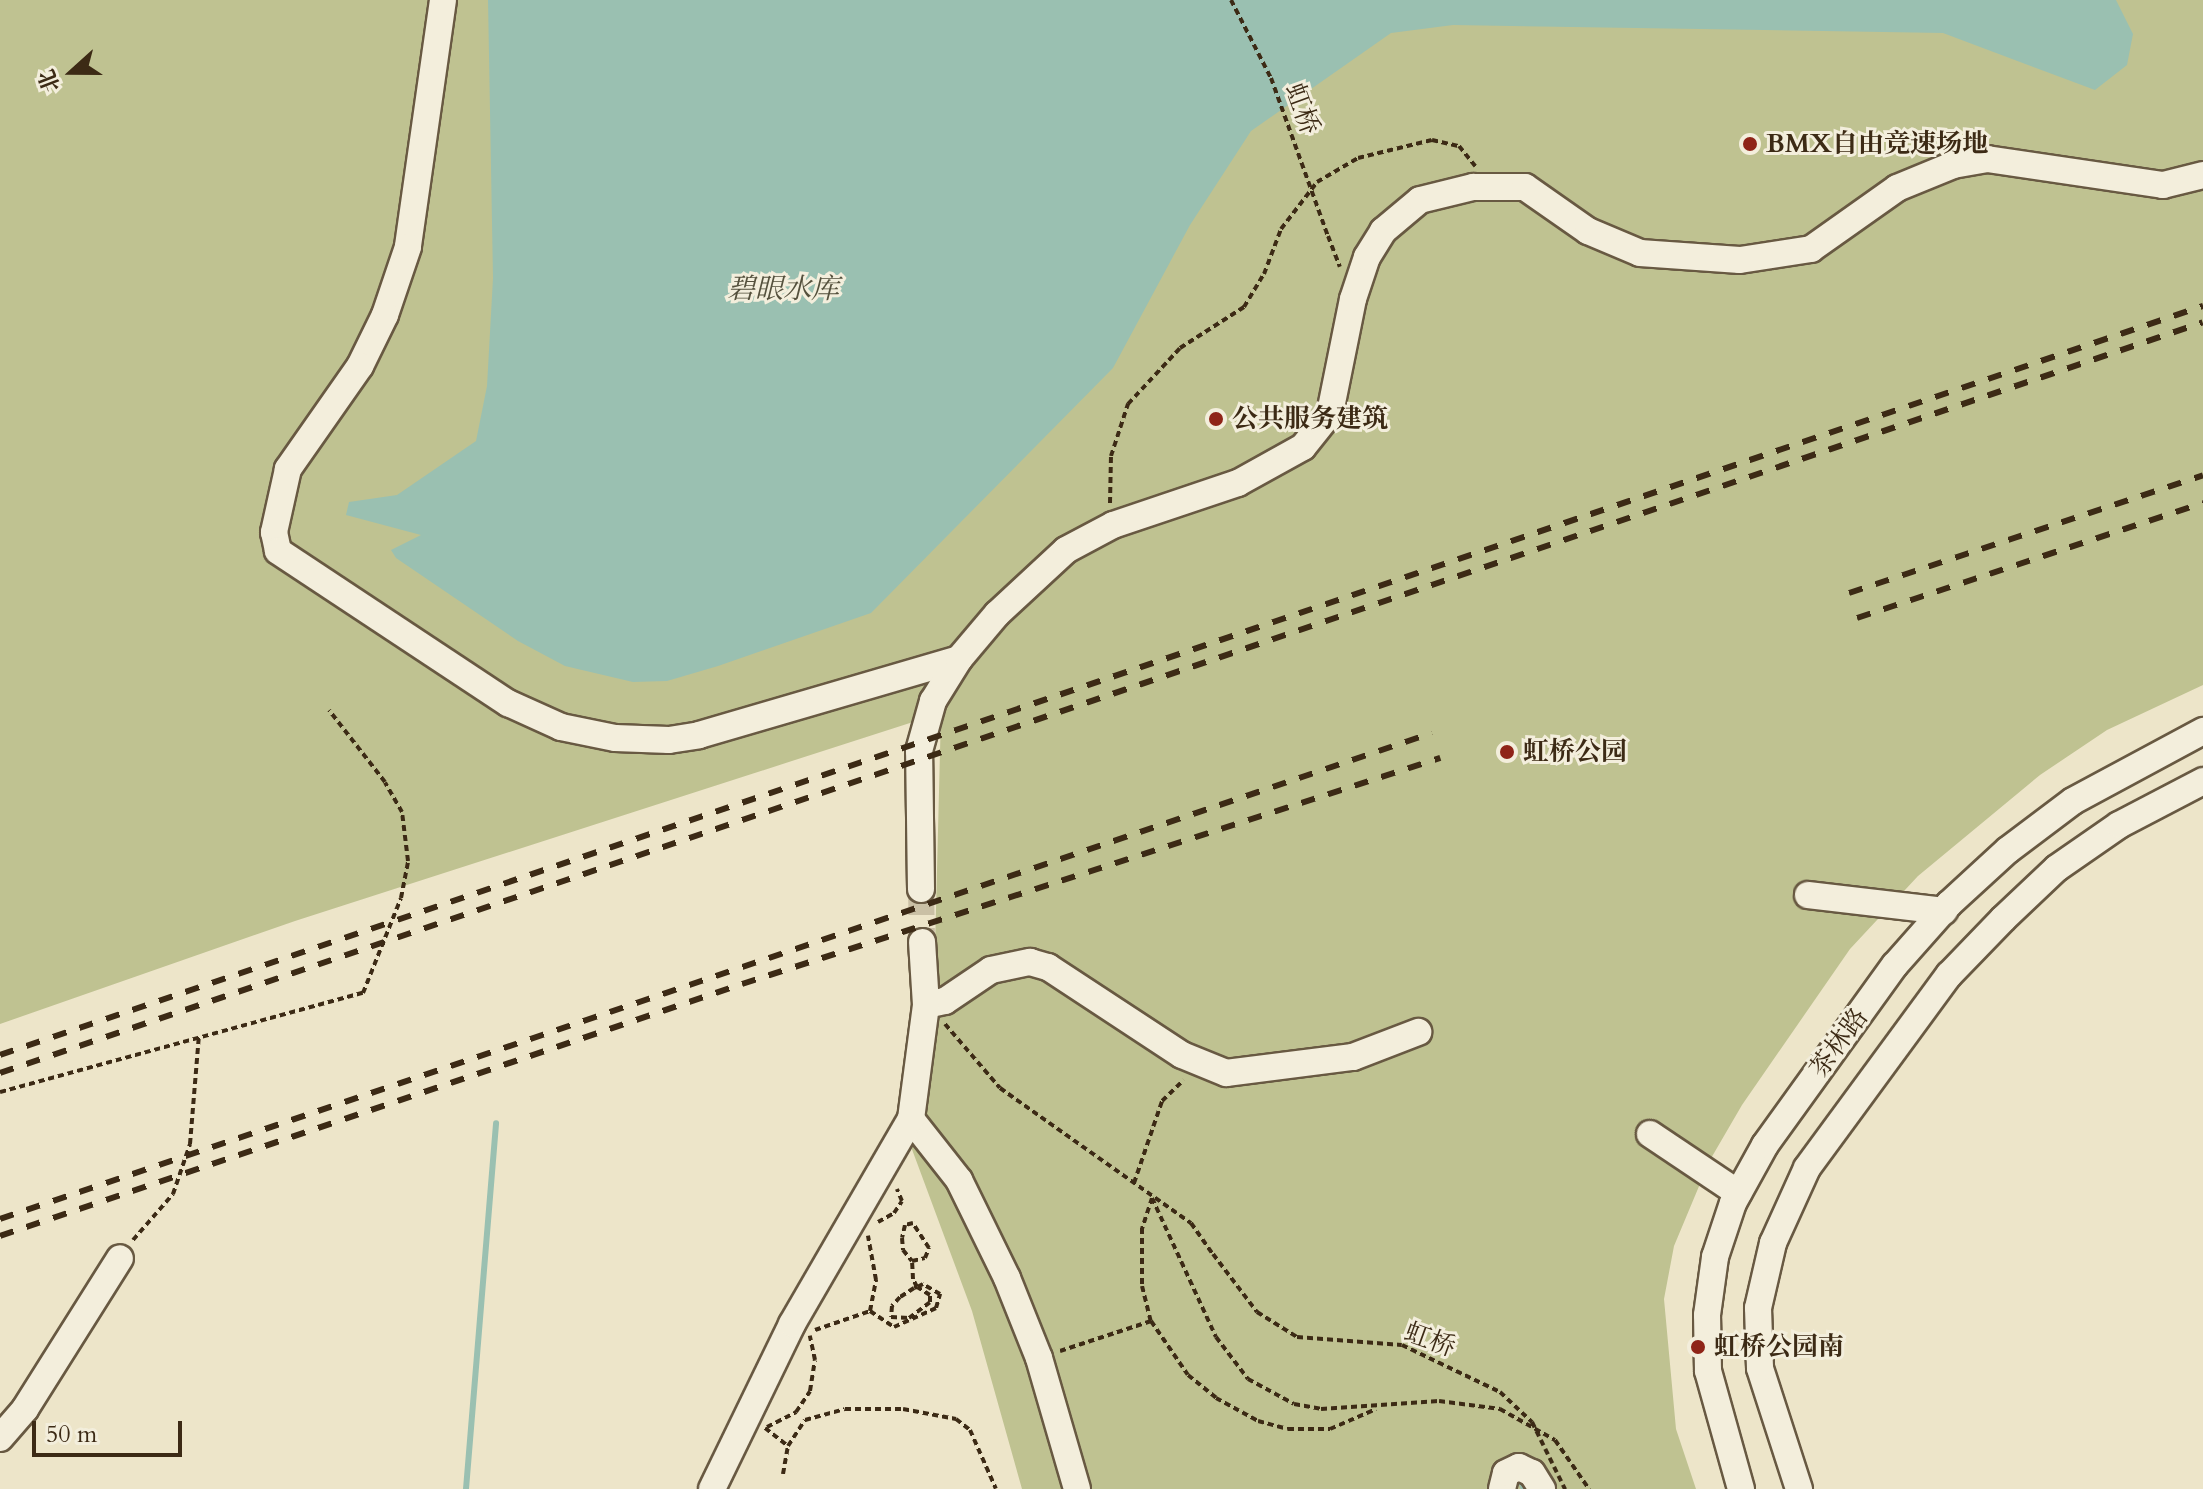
<!DOCTYPE html>
<meta charset="utf-8">
<style>
body{margin:0}
#map{position:relative;width:2203px;height:1489px;overflow:hidden;background:#ede5c9;font-family:Cardo,"Noto Serif SC",serif}
div>[style]{position:absolute}
.green>*{inset:0;background:#bfc291}
.water>*{inset:0;background:#9ac0b1}
.stream>*{height:6px;margin:-3px;padding:0 3px;transform-origin:3px;border-radius:3px;background:#9ac0b1}
.minor-tunnel>*{height:26px;margin-top:-13px;transform-origin:0;background:repeating-linear-gradient(90deg,#cac0a5 0 26px,transparent 0 39px)}
.path>*{height:4px;margin-top:-2px;transform-origin:0;background:repeating-linear-gradient(90deg,#3c2a15 0 6px,transparent 0 10px)}
.roads{filter:drop-shadow(2px 0 #685942) drop-shadow(-2px 0 #685942) drop-shadow(0 2px #685942) drop-shadow(0 -2px #685942)}
.minor>*{height:26px;margin:-13px;padding:0 13px;transform-origin:13px;border-radius:13px;background:#f3eedc}
.rail>*{height:6px;margin-top:-3px;transform-origin:0;background:repeating-linear-gradient(90deg,#3c2a15 0 14px,transparent 0 28px)}
.path-bridge>*{height:4px;margin-top:-2px;transform-origin:0;background:repeating-linear-gradient(90deg,#3c2a15 0 6px,transparent 0 10px)}
.dots>*{width:22px;height:22px;translate:-50% -50%;box-sizing:border-box;border:4px solid #f3eedc;border-radius:50%}
span{translate:-50% -50%;white-space:nowrap;text-align:center;line-height:1.15;-webkit-text-stroke:6px #f3eedc;paint-order:stroke}
.street-label{font-size:26px;color:#3c2a15}
.poi-label{font-size:26px;color:#3c2a15;font-weight:700}
.left{translate:0 -50%;text-align:left}
.water-label{font-size:28px;color:#54503c;font-style:italic}
.north{position:absolute;left:32px;top:32px;width:80px;height:80px;-webkit-text-stroke:6px #f3eedc;paint-order:stroke;rotate:249deg;font-size:22px;font-weight:700;line-height:32px;text-align:center;color:#3c2a15}
.north::after{content:'';display:block;margin:auto;width:28px;height:36px;background:#3c2a15;clip-path:polygon(50% 0,100% 100%,50% 72%,0 100%)}
.scale{position:absolute;left:32px;top:1421px;width:150px;height:36px;box-sizing:border-box;border:4px solid #3c2a15;border-top:0;padding-left:10px;font-size:24px;line-height:28px;white-space:nowrap;color:#3c2a15;-webkit-text-stroke:6px #f3eedc;paint-order:stroke}
</style>
<div id="map">
<div class="green">
<div style="clip-path:polygon(0 0,2203px 0,2203px 685px,2107px 730px,2040px 775px,1918px 876px,1850px 949px,1742px 1105px,1710px 1160px,1674px 1246px,1664px 1299px,1676px 1429px,1696px 1489px,1022px 1489px,972px 1311px,910px 1144px,925px 1108px,932px 1066px,941px 713px,295px 921px,0 1024px)"></div>
</div>
<div class="water">
<div style="clip-path:polygon(488px 0,2116px 0,2133px 34px,2127px 65px,2095px 90px,1943px 33px,1453px 25px,1391px 33px,1251px 131px,1190px 225px,1113px 368px,871px 613px,718px 666px,667px 681px,633px 682px,565px 666px,518px 641px,396px 558px,391px 550px,421px 535px,346px 515px,349px 502px,397px 495px,476px 441px,487px 386px,493px 278px)"></div>
</div>
<div class="stream">
<div style="left:1522px;top:1484px;width:5px;rotate:68deg"></div>
<div style="left:466px;top:1489px;width:367px;rotate:-85.3deg"></div>
</div>
<div class="minor-tunnel">
<div style="left:921px;top:889px;width:53px;rotate:88.9deg"></div>
</div>
<div class="path">
<div style="left:1328px;top:236px;width:33px;rotate:69deg"></div>
<div style="left:1110px;top:503px;width:47px;rotate:-88.8deg"></div>
<div style="left:1111px;top:456px;width:55px;rotate:-71.9deg"></div>
<div style="left:1128px;top:404px;width:76px;rotate:-47.1deg"></div>
<div style="left:1180px;top:348px;width:76px;rotate:-32.6deg"></div>
<div style="left:1244px;top:307px;width:39px;rotate:-59deg"></div>
<div style="left:1264px;top:274px;width:48px;rotate:-69.3deg"></div>
<div style="left:1281px;top:229px;width:59px;rotate:-52.5deg"></div>
<div style="left:1317px;top:182px;width:48px;rotate:-30.3deg"></div>
<div style="left:1358px;top:158px;width:76px;rotate:-13.7deg"></div>
<div style="left:1432px;top:140px;width:28px;rotate:13deg"></div>
<div style="left:1459px;top:146px;width:26px;rotate:51deg"></div>
<div style="left:945px;top:1024px;width:84px;rotate:49.3deg"></div>
<div style="left:1000px;top:1088px;width:234px;rotate:35.3deg"></div>
<div style="left:1191px;top:1223px;width:38px;rotate:55deg"></div>
<div style="left:0;top:1092px;width:376px;rotate:-15.3deg"></div>
<div style="left:363px;top:993px;width:102px;rotate:-68.2deg"></div>
<div style="left:401px;top:898px;width:38px;rotate:-79deg"></div>
<div style="left:408px;top:861px;width:49px;rotate:-97deg"></div>
<div style="left:402px;top:812px;width:34px;rotate:-120deg"></div>
<div style="left:385px;top:782px;width:91px;rotate:-127.9deg"></div>
<div style="left:1134px;top:1183px;width:87px;rotate:-71.1deg"></div>
<div style="left:1162px;top:1101px;width:30px;rotate:-44deg"></div>
<div style="left:1152px;top:1198px;width:153px;rotate:65.3deg"></div>
<div style="left:1216px;top:1337px;width:53px;rotate:52.7deg"></div>
<div style="left:1248px;top:1379px;width:52px;rotate:28.5deg"></div>
<div style="left:1294px;top:1404px;width:27px;rotate:10deg"></div>
<div style="left:1321px;top:1409px;width:118px;rotate:-3.9deg"></div>
<div style="left:1439px;top:1401px;width:62px;rotate:7.5deg"></div>
<div style="left:1500px;top:1409px;width:63px;rotate:29.4deg"></div>
<div style="left:1555px;top:1440px;width:60px;rotate:55.2deg"></div>
<div style="left:1152px;top:1198px;width:32px;rotate:108deg"></div>
<div style="left:1142px;top:1228px;width:58px;rotate:90deg"></div>
<div style="left:1142px;top:1286px;width:36px;rotate:76deg"></div>
<div style="left:1151px;top:1321px;width:65px;rotate:55.6deg"></div>
<div style="left:1188px;top:1375px;width:36px;rotate:39deg"></div>
<div style="left:1216px;top:1398px;width:48px;rotate:28.7deg"></div>
<div style="left:1258px;top:1421px;width:31px;rotate:15deg"></div>
<div style="left:1288px;top:1429px;width:42px"></div>
<div style="left:1330px;top:1429px;width:50px;rotate:-23.5deg"></div>
<div style="left:878px;top:1222px;width:18px;rotate:-29deg"></div>
<div style="left:894px;top:1213px;width:14px;rotate:-56deg"></div>
<div style="left:902px;top:1201px;width:13px;rotate:-113deg"></div>
<div style="left:133px;top:1240px;width:61px;rotate:-49deg"></div>
<div style="left:173px;top:1194px;width:53px;rotate:-71.2deg"></div>
<div style="left:190px;top:1144px;width:109px;rotate:-85.3deg"></div>
<div style="left:870px;top:1311px;width:29px;rotate:34deg"></div>
<div style="left:894px;top:1327px;width:46px;rotate:-24.3deg"></div>
<div style="left:936px;top:1308px;width:15px;rotate:-74deg"></div>
<div style="left:940px;top:1294px;width:20px;rotate:-150deg"></div>
<div style="left:923px;top:1284px;width:7px;rotate:153deg"></div>
<div style="left:917px;top:1287px;width:3px;rotate:162deg"></div>
<div style="left:914px;top:1288px;width:17px;rotate:147deg"></div>
<div style="left:900px;top:1297px;width:12px;rotate:132deg"></div>
<div style="left:892px;top:1306px;width:11px;rotate:95deg"></div>
<div style="left:891px;top:1317px;width:18px;rotate:3deg"></div>
<div style="left:909px;top:1318px;width:26px;rotate:-37deg"></div>
<div style="left:930px;top:1302px;width:7px;rotate:-90deg"></div>
<div style="left:930px;top:1295px;width:15px;rotate:-148deg"></div>
<div style="left:917px;top:1287px;width:9px;rotate:-117deg"></div>
<div style="left:913px;top:1279px;width:18px;rotate:-93deg"></div>
<div style="left:912px;top:1261px;width:13px;rotate:-13deg"></div>
<div style="left:925px;top:1258px;width:11px;rotate:-68deg"></div>
<div style="left:929px;top:1248px;width:30px;rotate:-123deg"></div>
<div style="left:913px;top:1223px;width:8px;rotate:166deg"></div>
<div style="left:905px;top:1225px;width:13px;rotate:103deg"></div>
<div style="left:902px;top:1238px;width:12px;rotate:85deg"></div>
<div style="left:903px;top:1250px;width:14px;rotate:51deg"></div>
<div style="left:815px;top:1330px;width:58px;rotate:-19.1deg"></div>
<div style="left:870px;top:1311px;width:32px;rotate:-79deg"></div>
<div style="left:876px;top:1280px;width:45px;rotate:-100.3deg"></div>
<div style="left:1060px;top:1351px;width:96px;rotate:-18.2deg"></div>
<div style="left:767px;top:1427px;width:33px;rotate:-27deg"></div>
<div style="left:796px;top:1412px;width:25px;rotate:-56deg"></div>
<div style="left:810px;top:1391px;width:31px;rotate:-81deg"></div>
<div style="left:815px;top:1360px;width:25px;rotate:-102deg"></div>
<div style="left:765px;top:1428px;width:29px;rotate:38deg"></div>
<div style="left:783px;top:1474px;width:28px;rotate:-80deg"></div>
<div style="left:788px;top:1446px;width:31px;rotate:-57deg"></div>
<div style="left:805px;top:1420px;width:41px;rotate:-15.4deg"></div>
<div style="left:845px;top:1409px;width:58px"></div>
<div style="left:903px;top:1409px;width:54px;rotate:10.7deg"></div>
<div style="left:956px;top:1419px;width:18px;rotate:38deg"></div>
<div style="left:970px;top:1430px;width:64px;rotate:66.2deg"></div>
</div>
<div class="roads">
<div class="minor">
<div style="left:443px;top:0;width:249px;rotate:98.1deg"></div>
<div style="left:408px;top:247px;width:72px;rotate:108.7deg"></div>
<div style="left:385px;top:315px;width:57px;rotate:116.1deg"></div>
<div style="left:360px;top:366px;width:126px;rotate:125deg"></div>
<div style="left:288px;top:469px;width:65px;rotate:102.5deg"></div>
<div style="left:274px;top:532px;width:19px;rotate:78deg"></div>
<div style="left:278px;top:551px;width:276px;rotate:33.5deg"></div>
<div style="left:508px;top:703px;width:58px;rotate:24.4deg"></div>
<div style="left:561px;top:727px;width:55px;rotate:11.5deg"></div>
<div style="left:615px;top:738px;width:54px;rotate:2.1deg"></div>
<div style="left:669px;top:740px;width:30px;rotate:-9deg"></div>
<div style="left:699px;top:735px;width:271px;rotate:-16.3deg"></div>
<div style="left:921px;top:889px;width:138px;rotate:-90.8deg"></div>
<div style="left:919px;top:751px;width:52px;rotate:-74.4deg"></div>
<div style="left:933px;top:701px;width:49px;rotate:-58.2deg"></div>
<div style="left:959px;top:659px;width:59px;rotate:-49.8deg"></div>
<div style="left:997px;top:614px;width:94px;rotate:-42.8deg"></div>
<div style="left:1066px;top:550px;width:53px;rotate:-28deg"></div>
<div style="left:1113px;top:525px;width:132px;rotate:-18.6deg"></div>
<div style="left:1238px;top:483px;width:74px;rotate:-29deg"></div>
<div style="left:1303px;top:447px;width:43px;rotate:-51.5deg"></div>
<div style="left:1330px;top:413px;width:116px;rotate:-78.6deg"></div>
<div style="left:1353px;top:299px;width:44px;rotate:-71.6deg"></div>
<div style="left:1367px;top:257px;width:31px;rotate:-58deg"></div>
<div style="left:1383px;top:231px;width:48px;rotate:-40deg"></div>
<div style="left:1420px;top:200px;width:55px;rotate:-13.8deg"></div>
<div style="left:1473px;top:187px;width:52px"></div>
<div style="left:1525px;top:187px;width:77px;rotate:34.9deg"></div>
<div style="left:1588px;top:231px;width:56px;rotate:22.9deg"></div>
<div style="left:1640px;top:253px;width:100px;rotate:4deg"></div>
<div style="left:1740px;top:260px;width:72px;rotate:-8.8deg"></div>
<div style="left:1811px;top:249px;width:105px;rotate:-35.3deg"></div>
<div style="left:1897px;top:188px;width:61px;rotate:-22.3deg"></div>
<div style="left:1953px;top:165px;width:35px;rotate:-10deg"></div>
<div style="left:1987px;top:159px;width:178px;rotate:8.4deg"></div>
<div style="left:2163px;top:185px;width:41px;rotate:-14deg"></div>
<div style="left:1808px;top:895px;width:137px;rotate:6.7deg"></div>
<div style="left:926px;top:1005px;width:19px;rotate:-12deg"></div>
<div style="left:945px;top:1001px;width:55px;rotate:-34deg"></div>
<div style="left:991px;top:970px;width:40px;rotate:-12deg"></div>
<div style="left:1030px;top:962px;width:19px;rotate:16deg"></div>
<div style="left:1048px;top:967px;width:160px;rotate:33.3deg"></div>
<div style="left:1182px;top:1055px;width:48px;rotate:22.2deg"></div>
<div style="left:1226px;top:1073px;width:128px;rotate:-7.2deg"></div>
<div style="left:1353px;top:1057px;width:70px;rotate:-21deg"></div>
<div style="left:911px;top:1119px;width:78px;rotate:51.8deg"></div>
<div style="left:959px;top:1180px;width:109px;rotate:63.9deg"></div>
<div style="left:1007px;top:1278px;width:86px;rotate:68.2deg"></div>
<div style="left:1039px;top:1358px;width:136px;rotate:73.8deg"></div>
<div style="left:1650px;top:1134px;width:106px;rotate:33.8deg"></div>
<div style="left:0;top:1438px;width:38px;rotate:-49deg"></div>
<div style="left:25px;top:1409px;width:178px;rotate:-57.8deg"></div>
<div style="left:712px;top:1489px;width:183px;rotate:-64.1deg"></div>
<div style="left:792px;top:1324px;width:237px;rotate:-59.9deg"></div>
<div style="left:911px;top:1119px;width:115px;rotate:-82.5deg"></div>
<div style="left:926px;top:1005px;width:63px;rotate:-93.6deg"></div>
<div style="left:1502px;top:1489px;width:16px;rotate:-76deg"></div>
<div style="left:1506px;top:1473px;width:14px;rotate:-25deg"></div>
<div style="left:1519px;top:1467px;width:14px;rotate:25deg"></div>
<div style="left:1532px;top:1473px;width:19px;rotate:58deg"></div>
<div style="left:1741px;top:1489px;width:123px;rotate:-105.6deg"></div>
<div style="left:1708px;top:1371px;width:56px;rotate:-91deg"></div>
<div style="left:1707px;top:1315px;width:59px;rotate:-82.1deg"></div>
<div style="left:1715px;top:1257px;width:57px;rotate:-71.6deg"></div>
<div style="left:1733px;top:1203px;width:66px;rotate:-61.1deg"></div>
<div style="left:1765px;top:1145px;width:222px;rotate:-54.2deg"></div>
<div style="left:1895px;top:965px;width:81px;rotate:-48.5deg"></div>
<div style="left:1949px;top:904px;width:80px;rotate:-42.5deg"></div>
<div style="left:2008px;top:850px;width:81px;rotate:-37deg"></div>
<div style="left:2073px;top:801px;width:148px;rotate:-28.3deg"></div>
<div style="left:1799px;top:1489px;width:127px;rotate:-107.9deg"></div>
<div style="left:1760px;top:1368px;width:60px;rotate:-91.9deg"></div>
<div style="left:1758px;top:1308px;width:67px;rotate:-77deg"></div>
<div style="left:1773px;top:1243px;width:82px;rotate:-65.6deg"></div>
<div style="left:1807px;top:1168px;width:240px;rotate:-53.7deg"></div>
<div style="left:1949px;top:975px;width:78px;rotate:-46deg"></div>
<div style="left:2003px;top:919px;width:74px;rotate:-43.4deg"></div>
<div style="left:2057px;top:868px;width:75px;rotate:-34.7deg"></div>
<div style="left:2119px;top:825px;width:95px;rotate:-27.6deg"></div>
</div>
</div>
<div class="rail">
<div style="left:1849px;top:593px;width:373px;rotate:-18.4deg"></div>
<div style="left:1857px;top:618px;width:365px;rotate:-18.4deg"></div>
<div style="left:0;top:1055px;width:2327px;rotate:-18.78deg"></div>
<div style="left:0;top:1073px;width:2327px;rotate:-18.82deg"></div>
<div style="left:0;top:1219px;width:1512px;rotate:-18.75deg"></div>
<div style="left:0;top:1236px;width:784px;rotate:-18.76deg"></div>
<div style="left:742px;top:984px;width:734px;rotate:-17.94deg"></div>
</div>
<div class="path-bridge">
<div style="left:1231px;top:0;width:88px;rotate:62.9deg"></div>
<div style="left:1271px;top:78px;width:168px;rotate:70.2deg"></div>
<div style="left:1213px;top:1254px;width:73px;rotate:52.8deg"></div>
<div style="left:1257px;top:1312px;width:47px;rotate:32deg"></div>
<div style="left:1297px;top:1337px;width:105px;rotate:4.4deg"></div>
<div style="left:1402px;top:1345px;width:109px;rotate:25.6deg"></div>
<div style="left:1500px;top:1392px;width:44px;rotate:43.2deg"></div>
<div style="left:1532px;top:1422px;width:75px;rotate:63.8deg"></div>
</div>
<div class="dots">
<div style="left:1750px;top:144px;background:#8f2418"></div>
<div style="left:1216px;top:419px;background:#8f2418"></div>
<div style="left:1507px;top:752px;background:#8f2418"></div>
<div style="left:1698px;top:1347px;background:#8f2418"></div>
</div>
<div class="street-label">
<span style="left:1302px;top:109px;rotate:70deg">虹桥</span>
<span style="left:1839px;top:1043px;rotate:-54deg">茶林路</span>
<span style="left:1430px;top:1340px;rotate:20deg">虹桥</span>
</div>
<div class="poi-label">
<span class="left" style="left:1766px;top:144px">BMX自由竞速场地</span>
<span class="left" style="left:1232px;top:419px">公共服务建筑</span>
<span class="left" style="left:1523px;top:752px">虹桥公园</span>
<span class="left" style="left:1714px;top:1347px">虹桥公园南</span>
</div>
<div class="water-label">
<span style="left:783px;top:289px">碧眼水库</span>
</div>
<div class="north">北</div>
<div class="scale">50 m</div>
</div>
